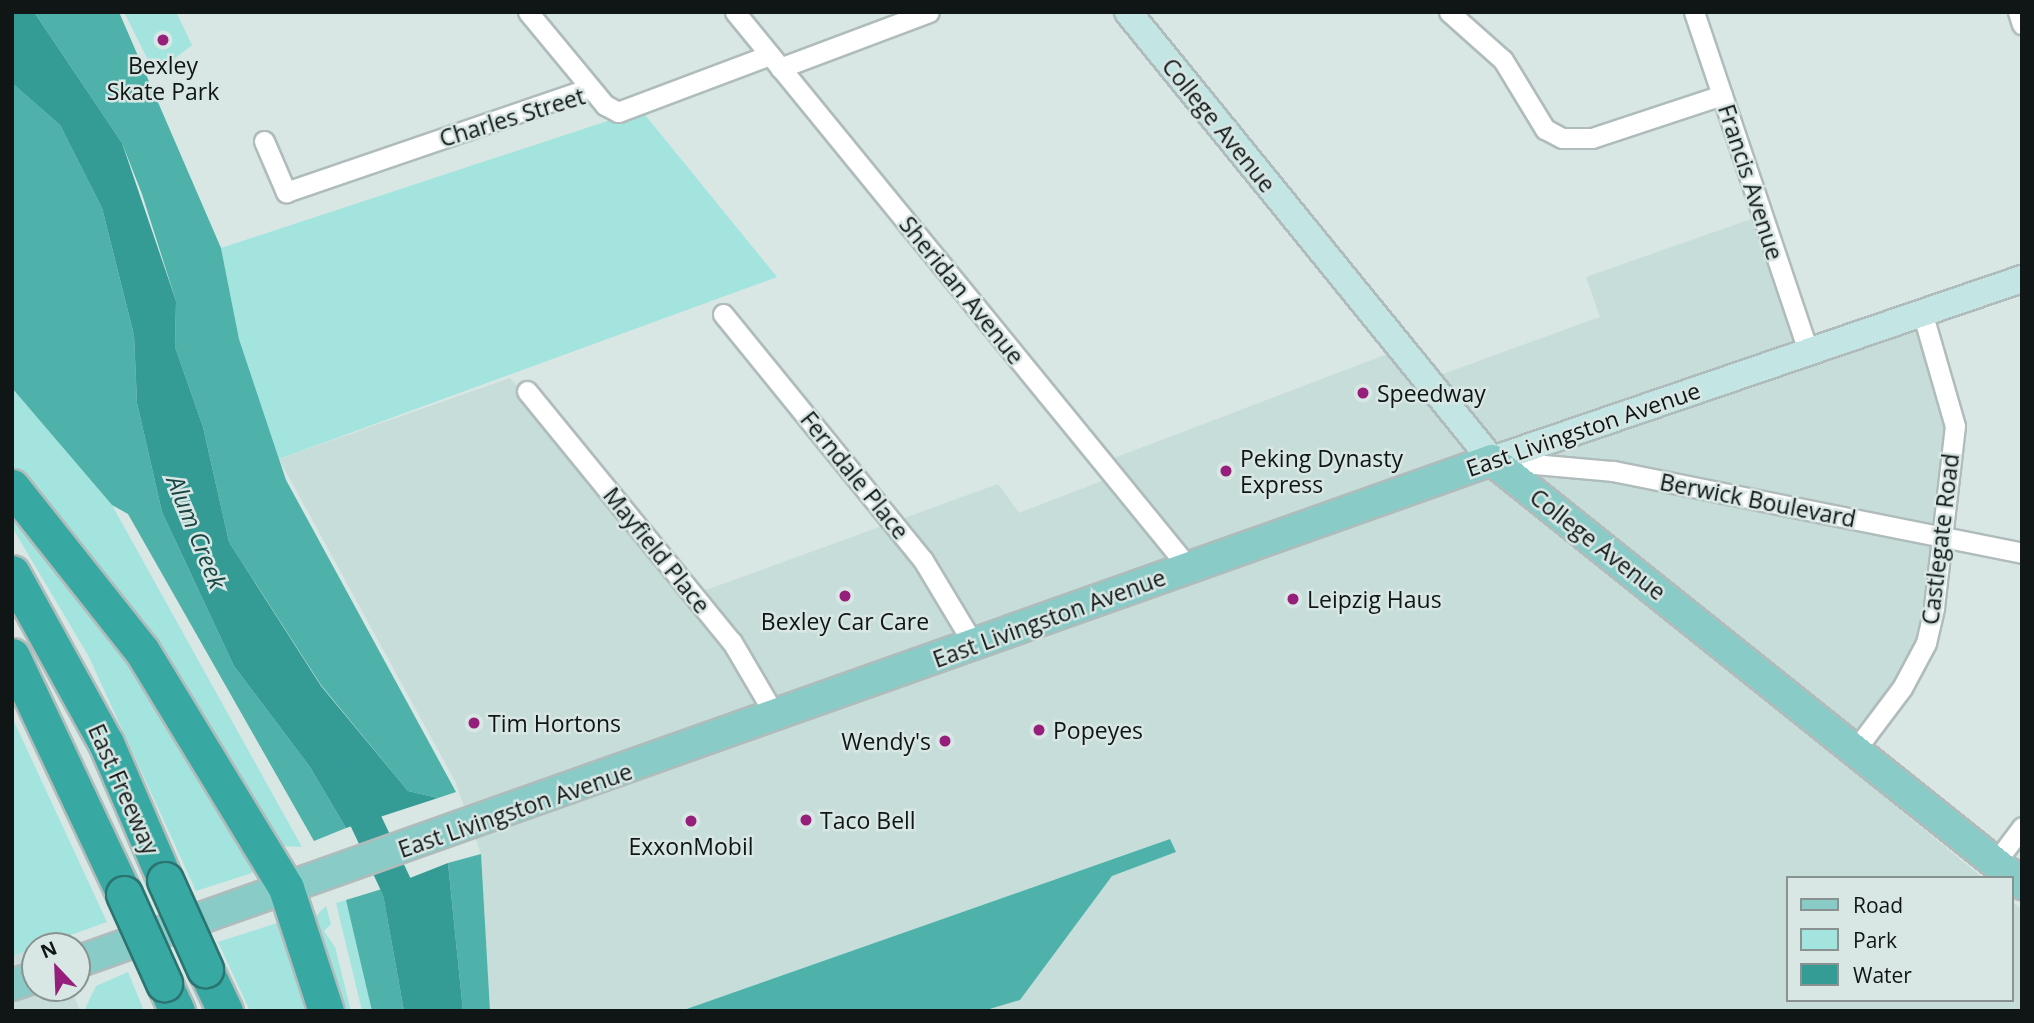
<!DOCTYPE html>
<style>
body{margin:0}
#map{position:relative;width:2034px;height:1023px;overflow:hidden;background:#d8e6e4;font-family:"Open Sans",sans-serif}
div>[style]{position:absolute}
.built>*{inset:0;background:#c6ddda}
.green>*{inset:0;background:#a4e4de}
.forest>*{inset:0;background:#4eb1aa}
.water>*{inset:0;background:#349b95}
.river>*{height:32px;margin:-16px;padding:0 16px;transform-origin:16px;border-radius:16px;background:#349b95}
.roads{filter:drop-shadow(2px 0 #afbcbb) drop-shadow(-2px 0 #afbcbb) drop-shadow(0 2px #afbcbb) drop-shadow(0 -2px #afbcbb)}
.street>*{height:19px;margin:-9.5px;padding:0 9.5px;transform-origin:9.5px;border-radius:9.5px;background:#fff}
.secondary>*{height:26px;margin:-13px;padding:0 13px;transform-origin:13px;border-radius:13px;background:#c3e5e3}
.primary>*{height:30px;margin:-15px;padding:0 15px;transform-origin:15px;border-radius:15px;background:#88cbc7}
.highway>*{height:35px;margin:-17.5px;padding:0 17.5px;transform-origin:17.5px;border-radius:17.5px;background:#38a9a2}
.bridges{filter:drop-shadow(2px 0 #2a7571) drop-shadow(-2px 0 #2a7571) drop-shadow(0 2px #2a7571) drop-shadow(0 -2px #2a7571)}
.highway-bridge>*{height:35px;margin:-17.5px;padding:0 17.5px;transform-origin:17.5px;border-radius:17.5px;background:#38a9a2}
.dots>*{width:19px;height:19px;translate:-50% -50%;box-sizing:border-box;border:4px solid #d8e6e4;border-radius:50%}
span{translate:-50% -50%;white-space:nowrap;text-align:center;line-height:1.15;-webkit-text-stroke:5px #d8e6e4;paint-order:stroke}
.poi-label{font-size:23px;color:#101515}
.left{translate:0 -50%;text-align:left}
.right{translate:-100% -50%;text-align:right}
.street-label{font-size:23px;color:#101515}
.water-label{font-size:24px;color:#194643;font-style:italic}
.frame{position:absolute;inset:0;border:14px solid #101515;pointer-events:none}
.legend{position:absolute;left:1786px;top:876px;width:228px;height:126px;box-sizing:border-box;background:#d8e6e4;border:2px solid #889291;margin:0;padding:9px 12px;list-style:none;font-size:21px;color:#101515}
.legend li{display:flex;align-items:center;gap:14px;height:35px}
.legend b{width:35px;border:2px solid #889291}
.north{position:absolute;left:21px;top:932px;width:70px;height:70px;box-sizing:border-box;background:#d8e6e4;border:2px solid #889291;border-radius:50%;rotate:337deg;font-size:19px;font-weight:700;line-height:28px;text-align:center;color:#101515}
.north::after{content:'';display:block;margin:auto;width:24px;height:32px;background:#961f7b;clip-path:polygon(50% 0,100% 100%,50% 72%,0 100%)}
</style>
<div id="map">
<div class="built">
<div style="clip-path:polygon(1760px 216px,1806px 348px,1929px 305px,1960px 404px,1960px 441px,1921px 657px,1847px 766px,1983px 878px,1787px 878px,1787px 1000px,2011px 1000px,2011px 901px,2022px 910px,2022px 1011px,983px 1011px,1020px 1000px,1112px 876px,1176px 852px,1170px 839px,681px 1011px,490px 1011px,481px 854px,455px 781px,279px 459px,510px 378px,695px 594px,998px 484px,1019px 513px,1112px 477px,1101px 463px,1403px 348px,1432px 378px,1600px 317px,1586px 277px)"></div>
<div style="clip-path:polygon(35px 948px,35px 988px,71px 988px,80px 1011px,12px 1011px,12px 956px)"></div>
</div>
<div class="green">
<div style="clip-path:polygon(124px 12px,176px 12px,192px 45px,155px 74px)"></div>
<div style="clip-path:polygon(641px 110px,777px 277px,279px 459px,239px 339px,221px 248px)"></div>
<div style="clip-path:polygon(12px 388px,112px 505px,302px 847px,279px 846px,43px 499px,12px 467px)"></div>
<div style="clip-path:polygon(12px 498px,103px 611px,252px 856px,252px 873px,196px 891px,89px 657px,12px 527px)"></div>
<div style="clip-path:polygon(12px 717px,107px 922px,12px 956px)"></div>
<div style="clip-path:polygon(346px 900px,365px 976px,372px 1011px,362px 1011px,336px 903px)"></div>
<div style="clip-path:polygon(326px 906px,331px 924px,324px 931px,335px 947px,351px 1011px,340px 1011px,313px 919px)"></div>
<div style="clip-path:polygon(277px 923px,283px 929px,313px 1011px,250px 1011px,218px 942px)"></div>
<div style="clip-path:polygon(128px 972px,144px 1011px,84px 1011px,96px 986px)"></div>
</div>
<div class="forest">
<div style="clip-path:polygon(34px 12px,119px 12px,221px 248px,239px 339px,286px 480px,456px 792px,438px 798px,408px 791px,321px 685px,229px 542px,203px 427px,175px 347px,176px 301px,142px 194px,122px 143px)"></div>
<div style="clip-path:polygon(12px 83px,60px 125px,102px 208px,134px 335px,137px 403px,162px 512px,234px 666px,310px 767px,346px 828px,314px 841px,128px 514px,112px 505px,12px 388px)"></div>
<div style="clip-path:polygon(1170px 839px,1176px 852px,1112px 876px,1020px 1000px,983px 1011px,681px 1011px)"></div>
<div style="clip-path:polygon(481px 854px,490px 1011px,463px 1011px,448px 863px)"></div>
<div style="clip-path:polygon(382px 889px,404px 1011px,372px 1011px,346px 900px)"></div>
</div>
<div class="water">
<div style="clip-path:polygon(12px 12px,34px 12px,122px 143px,176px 301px,175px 347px,203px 427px,229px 542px,321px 686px,408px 791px,438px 798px,346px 828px,310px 767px,234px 666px,162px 512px,137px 403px,134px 335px,102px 208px,60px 125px,12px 83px)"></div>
<div style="clip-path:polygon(448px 863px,463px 1011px,404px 1011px,382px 889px)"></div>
</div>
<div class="river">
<div style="left:348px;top:783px;width:155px;rotate:64.8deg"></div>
</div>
<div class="roads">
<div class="street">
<div style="left:528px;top:12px;width:121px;rotate:50.4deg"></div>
<div style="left:605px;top:105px;width:15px;rotate:28deg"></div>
<div style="left:618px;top:112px;width:162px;rotate:-20.6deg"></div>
<div style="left:735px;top:12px;width:718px;rotate:50.77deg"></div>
<div style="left:1449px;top:12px;width:72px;rotate:41.6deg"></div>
<div style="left:1503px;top:60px;width:81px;rotate:58.7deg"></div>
<div style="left:1545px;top:129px;width:19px;rotate:28deg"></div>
<div style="left:1562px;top:138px;width:30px"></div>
<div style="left:1592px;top:138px;width:137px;rotate:-18.3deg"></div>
<div style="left:1694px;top:12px;width:358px;rotate:71.4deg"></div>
<div style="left:2018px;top:12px;width:13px;rotate:72deg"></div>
<div style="left:780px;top:68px;width:159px;rotate:-20.6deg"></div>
<div style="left:264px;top:141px;width:56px;rotate:66.7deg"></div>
<div style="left:286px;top:192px;width:321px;rotate:-18.9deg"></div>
<div style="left:723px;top:314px;width:317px;rotate:50.9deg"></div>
<div style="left:923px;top:560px;width:99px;rotate:59deg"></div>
<div style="left:527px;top:391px;width:324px;rotate:50.8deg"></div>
<div style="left:732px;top:642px;width:87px;rotate:59.6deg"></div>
<div style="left:1500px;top:461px;width:113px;rotate:5.1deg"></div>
<div style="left:1613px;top:471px;width:417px;rotate:11.3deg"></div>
<div style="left:1856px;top:749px;width:76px;rotate:-53deg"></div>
<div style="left:1902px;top:688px;width:51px;rotate:-61.9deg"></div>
<div style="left:1926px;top:643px;width:37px;rotate:-77deg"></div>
<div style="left:1934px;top:607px;width:182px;rotate:-83.4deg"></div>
<div style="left:1955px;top:426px;width:119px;rotate:-106.1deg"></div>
<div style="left:1995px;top:863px;width:45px;rotate:-53.1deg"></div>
</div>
<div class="secondary">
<div style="left:1128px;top:12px;width:577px;rotate:50.91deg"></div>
<div style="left:1492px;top:460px;width:560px;rotate:-18.86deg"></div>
</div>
<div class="primary">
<div style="left:77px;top:962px;width:1501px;rotate:-19.53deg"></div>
<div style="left:1492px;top:460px;width:679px;rotate:38.66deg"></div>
<div style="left:12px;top:985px;width:24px;rotate:-19deg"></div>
</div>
<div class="highway">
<div style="left:12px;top:487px;width:209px;rotate:51.6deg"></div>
<div style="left:142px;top:651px;width:277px;rotate:58.7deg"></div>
<div style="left:286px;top:888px;width:129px;rotate:72deg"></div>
<div style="left:12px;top:573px;width:194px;rotate:61.1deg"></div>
<div style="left:106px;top:743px;width:149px;rotate:66.7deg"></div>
<div style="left:12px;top:656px;width:263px;rotate:64.8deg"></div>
<div style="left:205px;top:969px;width:47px;rotate:64.5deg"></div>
<div style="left:164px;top:983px;width:31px;rotate:65deg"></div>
</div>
</div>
<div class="bridges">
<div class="highway-bridge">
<div style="left:165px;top:880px;width:98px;rotate:65.8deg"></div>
<div style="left:124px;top:894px;width:98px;rotate:65.8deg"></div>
</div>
</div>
<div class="dots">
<div style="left:163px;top:40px;background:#961f7b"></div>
<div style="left:1363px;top:393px;background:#961f7b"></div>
<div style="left:1226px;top:471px;background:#961f7b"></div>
<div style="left:845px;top:596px;background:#961f7b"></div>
<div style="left:1293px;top:599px;background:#961f7b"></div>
<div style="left:474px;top:723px;background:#961f7b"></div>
<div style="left:1039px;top:730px;background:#961f7b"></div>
<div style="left:945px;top:741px;background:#961f7b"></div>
<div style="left:806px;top:820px;background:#961f7b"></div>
<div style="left:691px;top:821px;background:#961f7b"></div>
</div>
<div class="poi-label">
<span style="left:163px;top:78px">Bexley<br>Skate Park</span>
<span class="left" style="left:1377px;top:393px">Speedway</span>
<span class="left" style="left:1240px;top:471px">Peking Dynasty<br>Express</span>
<span class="left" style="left:1307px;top:599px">Leipzig Haus</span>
<span style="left:845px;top:621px">Bexley Car Care</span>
<span class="left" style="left:488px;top:723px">Tim Hortons</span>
<span class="left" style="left:1053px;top:730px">Popeyes</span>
<span class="right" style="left:931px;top:741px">Wendy's</span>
<span class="left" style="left:820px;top:820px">Taco Bell</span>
<span style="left:691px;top:846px">ExxonMobil</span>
</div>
<div class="street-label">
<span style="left:512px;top:117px;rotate:-17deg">Charles Street</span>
<span style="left:1219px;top:125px;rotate:51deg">College Avenue</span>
<span style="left:1751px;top:182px;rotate:72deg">Francis Avenue</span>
<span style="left:962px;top:290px;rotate:51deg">Sheridan Avenue</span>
<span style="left:1583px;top:429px;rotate:-19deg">East Livingston Avenue</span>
<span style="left:855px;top:475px;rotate:51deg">Ferndale Place</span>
<span style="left:1758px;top:500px;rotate:11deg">Berwick Boulevard</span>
<span style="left:1940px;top:539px;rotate:-83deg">Castlegate Road</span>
<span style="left:1598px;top:544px;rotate:38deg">College Avenue</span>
<span style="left:657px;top:550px;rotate:51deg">Mayfield Place</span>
<span style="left:1049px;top:618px;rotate:-20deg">East Livingston Avenue</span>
<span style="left:124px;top:789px;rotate:66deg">East Freeway</span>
<span style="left:515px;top:810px;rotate:-19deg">East Livingston Avenue</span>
</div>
<div class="water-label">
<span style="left:197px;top:532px;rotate:68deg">Alum Creek</span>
</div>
<div class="frame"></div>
<ul class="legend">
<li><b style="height:9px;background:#88cbc7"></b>Road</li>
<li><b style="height:19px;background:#a4e4de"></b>Park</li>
<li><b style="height:19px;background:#349b95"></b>Water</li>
</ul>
<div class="north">N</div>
</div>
